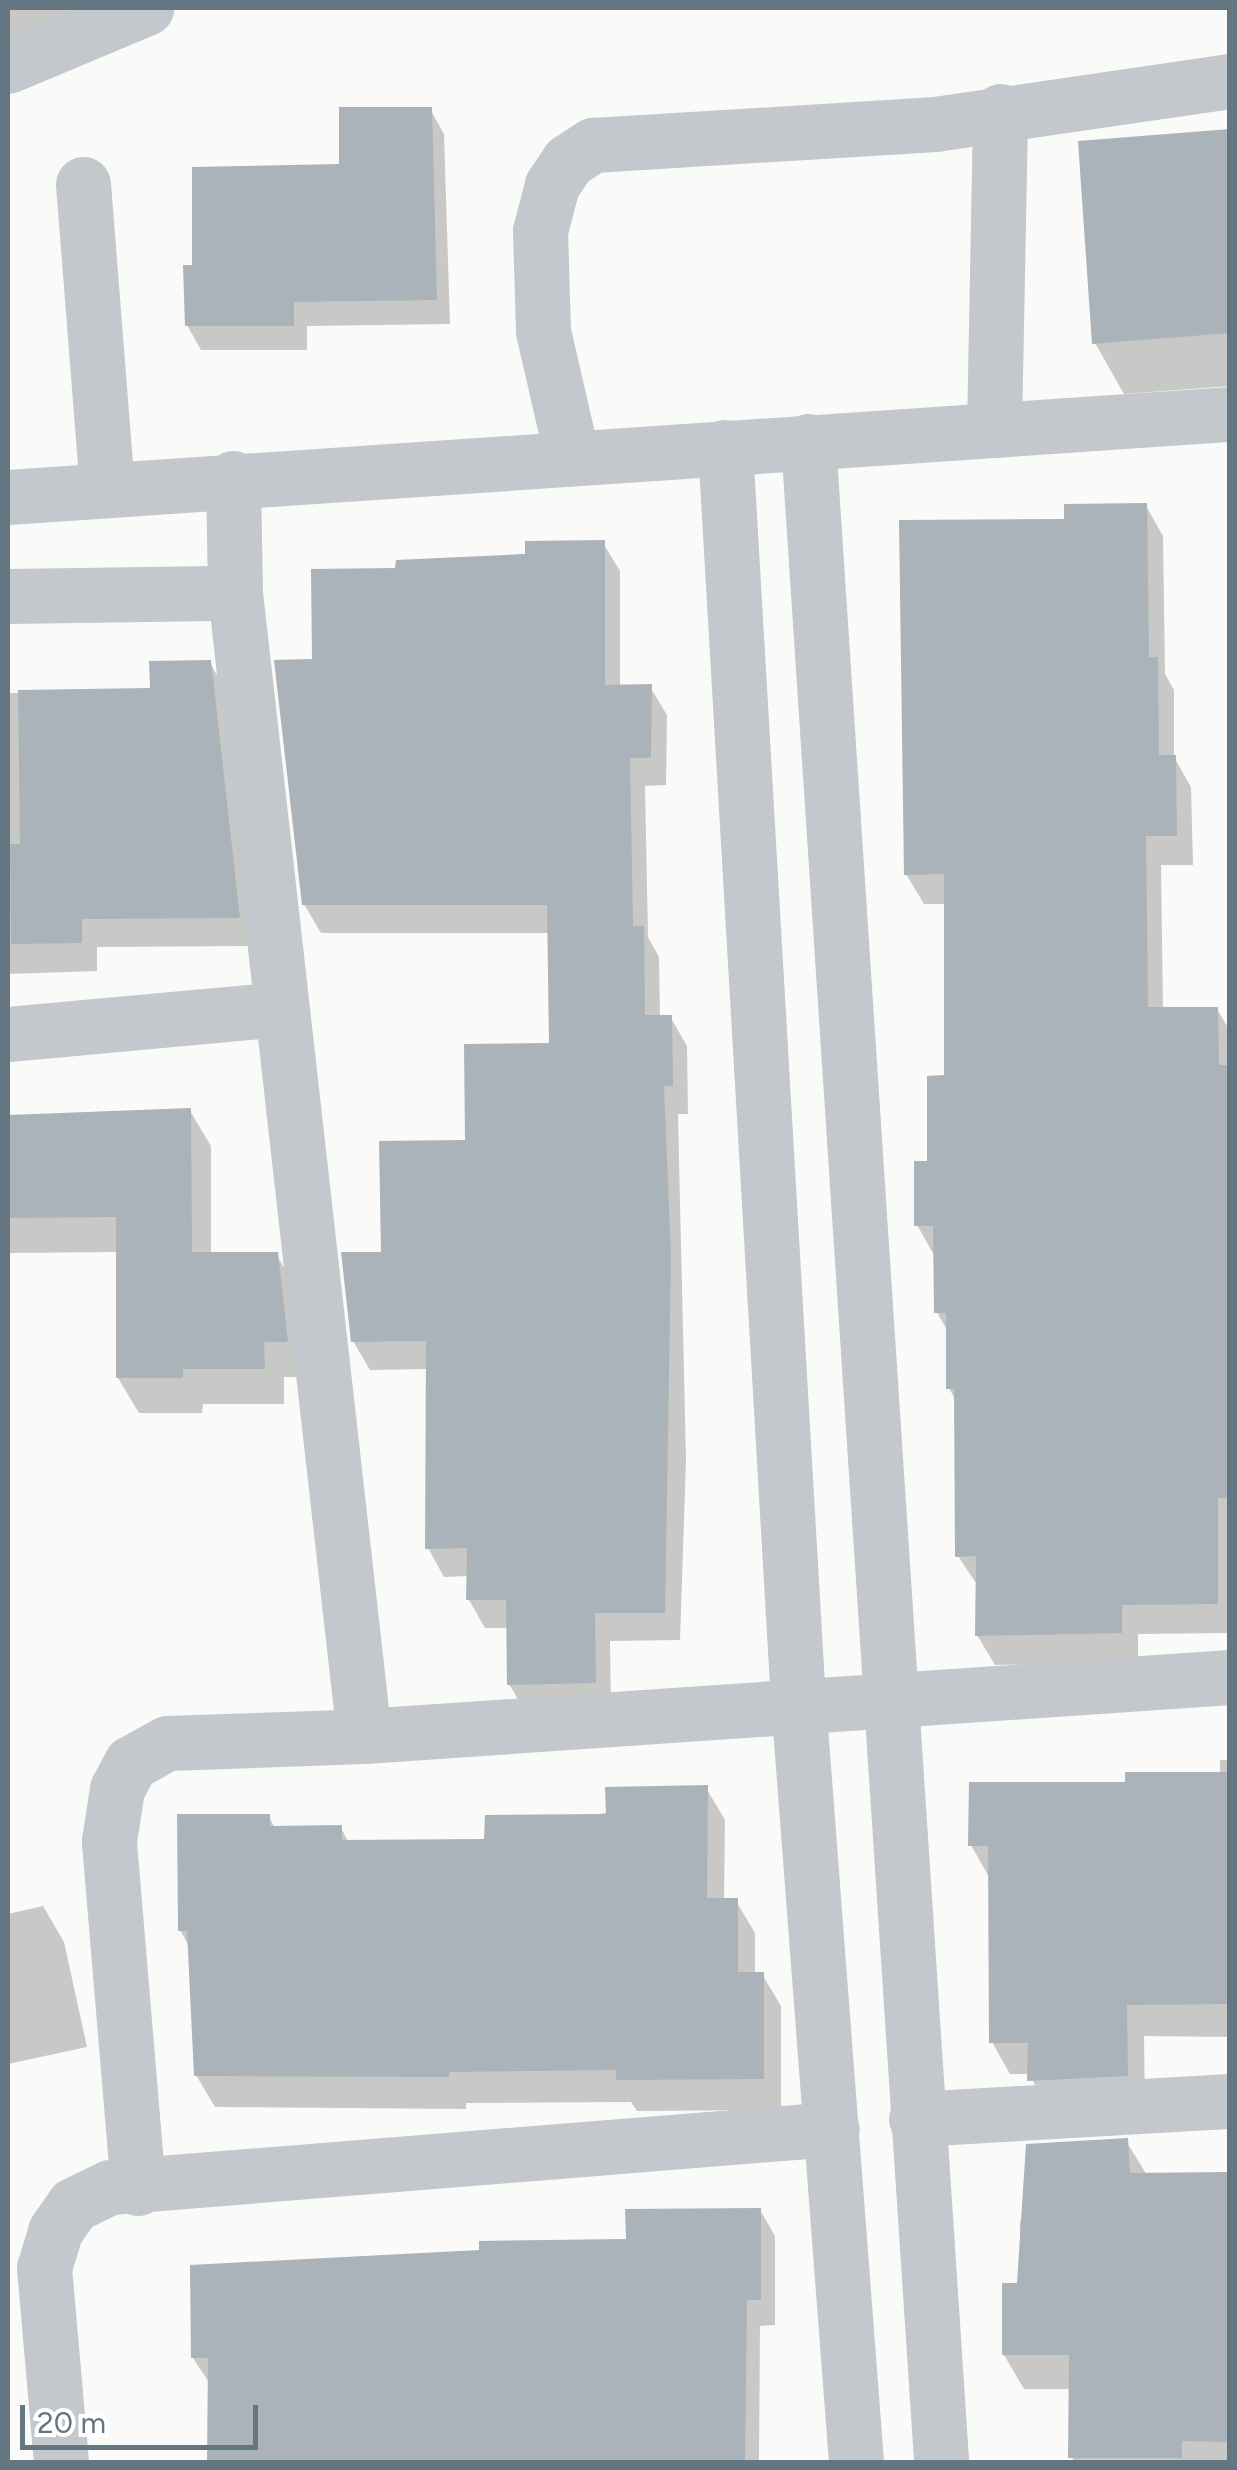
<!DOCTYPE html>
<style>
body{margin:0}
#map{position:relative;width:1237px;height:2470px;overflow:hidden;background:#fafaf8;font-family:Figtree,sans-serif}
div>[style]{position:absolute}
.shadow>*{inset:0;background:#0003}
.building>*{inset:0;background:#aab3b9}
.street>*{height:55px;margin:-27.5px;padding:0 27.5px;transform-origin:27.5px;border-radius:27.5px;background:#c3c8cc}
span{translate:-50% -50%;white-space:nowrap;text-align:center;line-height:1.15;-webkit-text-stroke:10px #fff;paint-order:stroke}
.frame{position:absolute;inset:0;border:10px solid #657683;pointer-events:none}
.scale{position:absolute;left:20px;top:2405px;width:238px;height:45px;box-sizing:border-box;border:5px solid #657683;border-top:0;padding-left:12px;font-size:30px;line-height:35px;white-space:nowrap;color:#657683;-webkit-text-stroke:8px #fff;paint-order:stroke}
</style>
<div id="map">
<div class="shadow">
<div style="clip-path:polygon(8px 8px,102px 8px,8px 49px)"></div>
<div style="clip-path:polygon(430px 109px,444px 134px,450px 324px,307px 326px,307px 350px,201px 350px,187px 325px,195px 267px)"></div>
<div style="clip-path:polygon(1230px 132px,1230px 386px,1124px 394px,1095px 343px)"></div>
<div style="clip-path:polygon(1146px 506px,1163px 536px,1165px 674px,1174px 690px,1174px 757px,1191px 787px,1193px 865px,1161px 865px,1163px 1010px,1217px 1009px,1230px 1031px,1230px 1633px,1138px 1634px,1138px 1662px,995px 1665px,977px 1635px,978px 1586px,958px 1556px,956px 1401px,949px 1388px,948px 1332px,937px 1312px,934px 1255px,917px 1225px,946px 1078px,947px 904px,924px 904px,906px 874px,1067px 521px)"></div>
<div style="clip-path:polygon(603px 543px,620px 571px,620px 687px,650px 687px,667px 715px,666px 785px,645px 786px,648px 937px,659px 957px,660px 1018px,671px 1018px,687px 1046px,688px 1114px,678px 1114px,686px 1460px,680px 1640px,610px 1641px,611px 1711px,526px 1713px,509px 1684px,509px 1628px,485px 1628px,469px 1600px,469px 1576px,444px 1577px,428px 1548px,428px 1369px,370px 1370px,353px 1341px,384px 1254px,551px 1045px,550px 933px,321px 933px,304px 904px,314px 662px,398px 571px)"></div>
<div style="clip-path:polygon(210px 663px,226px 691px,255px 946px,97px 947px,97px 971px,8px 974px,8px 693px,152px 691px)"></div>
<div style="clip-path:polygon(190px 1111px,211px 1146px,211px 1254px,276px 1254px,297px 1290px,307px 1377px,284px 1377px,284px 1404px,203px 1404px,202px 1413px,139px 1413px,118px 1378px,118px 1252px,8px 1253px,8px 1116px)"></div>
<div style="clip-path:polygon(1220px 1760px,1230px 1760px,1230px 2037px,1144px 2036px,1145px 2107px,1048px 2113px,1030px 2074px,1010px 2074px,992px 2042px,989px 1877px,971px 1845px,1128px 1785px,1220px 1774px)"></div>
<div style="clip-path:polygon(706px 1788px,725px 1820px,724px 1901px,736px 1901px,755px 1933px,755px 1974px,762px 1974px,781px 2006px,781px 2110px,637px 2111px,631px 2102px,466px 2103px,466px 2109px,215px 2107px,196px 2075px,190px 1948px,180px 1930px,269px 1817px,275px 1828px,341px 1828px,349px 1843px,487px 1842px)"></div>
<div style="clip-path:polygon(43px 1906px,64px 1942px,87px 2047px,8px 2064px,8px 1914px)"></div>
<div style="clip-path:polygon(1126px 2141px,1147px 2175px,1230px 2175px,1230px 2462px,1073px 2462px,1071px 2389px,1024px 2389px,1004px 2355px,1020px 2285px,1020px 2221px)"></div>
<div style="clip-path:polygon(760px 2210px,775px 2236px,775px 2325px,760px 2326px,759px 2462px,210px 2462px,210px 2384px,193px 2358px)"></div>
</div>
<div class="building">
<div style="clip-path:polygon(339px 107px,432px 107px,437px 300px,294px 302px,294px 326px,185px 326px,183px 265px,192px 265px,192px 167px,339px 164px)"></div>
<div style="clip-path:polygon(1230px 129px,1230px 333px,1092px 344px,1078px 141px)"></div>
<div style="clip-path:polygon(1147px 503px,1149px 657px,1158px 657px,1159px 755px,1176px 755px,1177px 836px,1146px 836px,1148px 1007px,1218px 1007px,1219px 1065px,1227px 1065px,1230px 1498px,1218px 1498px,1218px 1604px,1122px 1605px,1122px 1633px,975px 1636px,976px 1556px,955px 1557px,954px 1389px,946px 1389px,946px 1313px,934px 1313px,933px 1226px,914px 1226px,914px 1161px,927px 1161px,927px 1076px,944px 1075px,944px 874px,904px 875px,899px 520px,1064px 519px,1064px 504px)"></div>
<div style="clip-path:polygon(605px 540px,605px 685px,652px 684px,651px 758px,630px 758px,633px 926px,644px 926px,645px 1015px,672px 1015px,673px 1086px,664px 1086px,671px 1256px,665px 1613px,595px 1613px,596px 1683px,507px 1685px,506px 1600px,466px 1600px,467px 1548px,425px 1549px,426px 1341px,351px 1342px,341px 1252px,381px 1252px,379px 1141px,465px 1140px,464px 1044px,549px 1043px,547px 905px,302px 905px,274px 660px,312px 659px,311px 569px,395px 568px,396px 560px,525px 554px,525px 541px)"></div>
<div style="clip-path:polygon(211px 660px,240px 918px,82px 919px,82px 943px,11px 944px,10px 844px,20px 844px,18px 690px,150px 688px,149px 661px)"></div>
<div style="clip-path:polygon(191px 1108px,192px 1252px,278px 1252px,288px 1342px,264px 1342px,265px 1369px,183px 1369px,183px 1378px,116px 1378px,116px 1217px,8px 1218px,8px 1115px)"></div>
<div style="clip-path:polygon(1125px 1772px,1230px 1772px,1230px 2004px,1127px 2005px,1128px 2076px,1027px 2081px,1028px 2043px,989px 2043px,988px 1846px,968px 1846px,969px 1782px,1125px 1782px)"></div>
<div style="clip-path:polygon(708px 1785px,707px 1898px,738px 1898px,738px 1972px,764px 1972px,764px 2079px,616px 2080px,616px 2070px,449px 2072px,449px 2077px,194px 2076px,187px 1931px,178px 1931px,177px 1814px,270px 1814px,270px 1826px,342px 1825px,342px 1840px,484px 1839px,485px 1815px,606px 1814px,605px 1787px)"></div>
<div style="clip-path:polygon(1128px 2138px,1130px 2173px,1228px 2172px,1230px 2442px,1182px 2441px,1182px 2458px,1068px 2458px,1069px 2355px,1002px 2355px,1002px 2283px,1017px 2283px,1026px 2144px)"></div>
<div style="clip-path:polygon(761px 2208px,761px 2300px,747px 2300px,745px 2462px,207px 2462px,208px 2358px,191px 2358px,190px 2265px,479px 2250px,479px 2241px,626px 2239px,625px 2209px)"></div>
</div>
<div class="street">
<div style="left:8px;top:66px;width:150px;rotate:-22.8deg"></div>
<div style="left:83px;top:184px;width:307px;rotate:85.5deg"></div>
<div style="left:994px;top:430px;width:319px;rotate:-88.9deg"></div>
<div style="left:808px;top:441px;width:2025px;rotate:86.23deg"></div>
<div style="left:725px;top:447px;width:1256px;rotate:86.67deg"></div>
<div style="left:798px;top:1701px;width:763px;rotate:85.64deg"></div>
<div style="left:572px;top:457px;width:129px;rotate:-103deg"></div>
<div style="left:543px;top:331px;width:100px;rotate:-91.7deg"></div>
<div style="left:540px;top:231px;width:48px;rotate:-75.4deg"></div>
<div style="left:552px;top:185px;width:29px;rotate:-56deg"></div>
<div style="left:568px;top:161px;width:30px;rotate:-33deg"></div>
<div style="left:593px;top:145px;width:343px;rotate:-3.5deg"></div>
<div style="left:935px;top:124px;width:298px;rotate:-8.3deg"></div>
<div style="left:233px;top:478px;width:115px;rotate:89deg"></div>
<div style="left:235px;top:593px;width:1150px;rotate:83.56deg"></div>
<div style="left:8px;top:497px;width:1225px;rotate:-3.89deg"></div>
<div style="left:8px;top:596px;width:227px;rotate:-0.8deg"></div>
<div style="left:8px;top:1034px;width:274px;rotate:-5.2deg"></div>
<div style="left:916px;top:2119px;width:315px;rotate:-3.3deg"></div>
<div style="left:138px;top:2188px;width:348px;rotate:-94.8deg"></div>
<div style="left:109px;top:1841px;width:53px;rotate:-81.3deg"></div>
<div style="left:117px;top:1789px;width:30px;rotate:-62deg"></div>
<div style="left:131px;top:1763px;width:41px;rotate:-29.1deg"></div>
<div style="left:167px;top:1743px;width:197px;rotate:-2deg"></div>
<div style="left:364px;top:1736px;width:868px;rotate:-3.9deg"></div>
<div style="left:61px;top:2462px;width:195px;rotate:-95deg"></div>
<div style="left:44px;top:2268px;width:39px;rotate:-73deg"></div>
<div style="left:55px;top:2231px;width:32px;rotate:-55deg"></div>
<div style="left:73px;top:2205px;width:41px;rotate:-25.9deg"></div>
<div style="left:110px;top:2187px;width:724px;rotate:-4.59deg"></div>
</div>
<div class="frame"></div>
<div class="scale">20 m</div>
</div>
